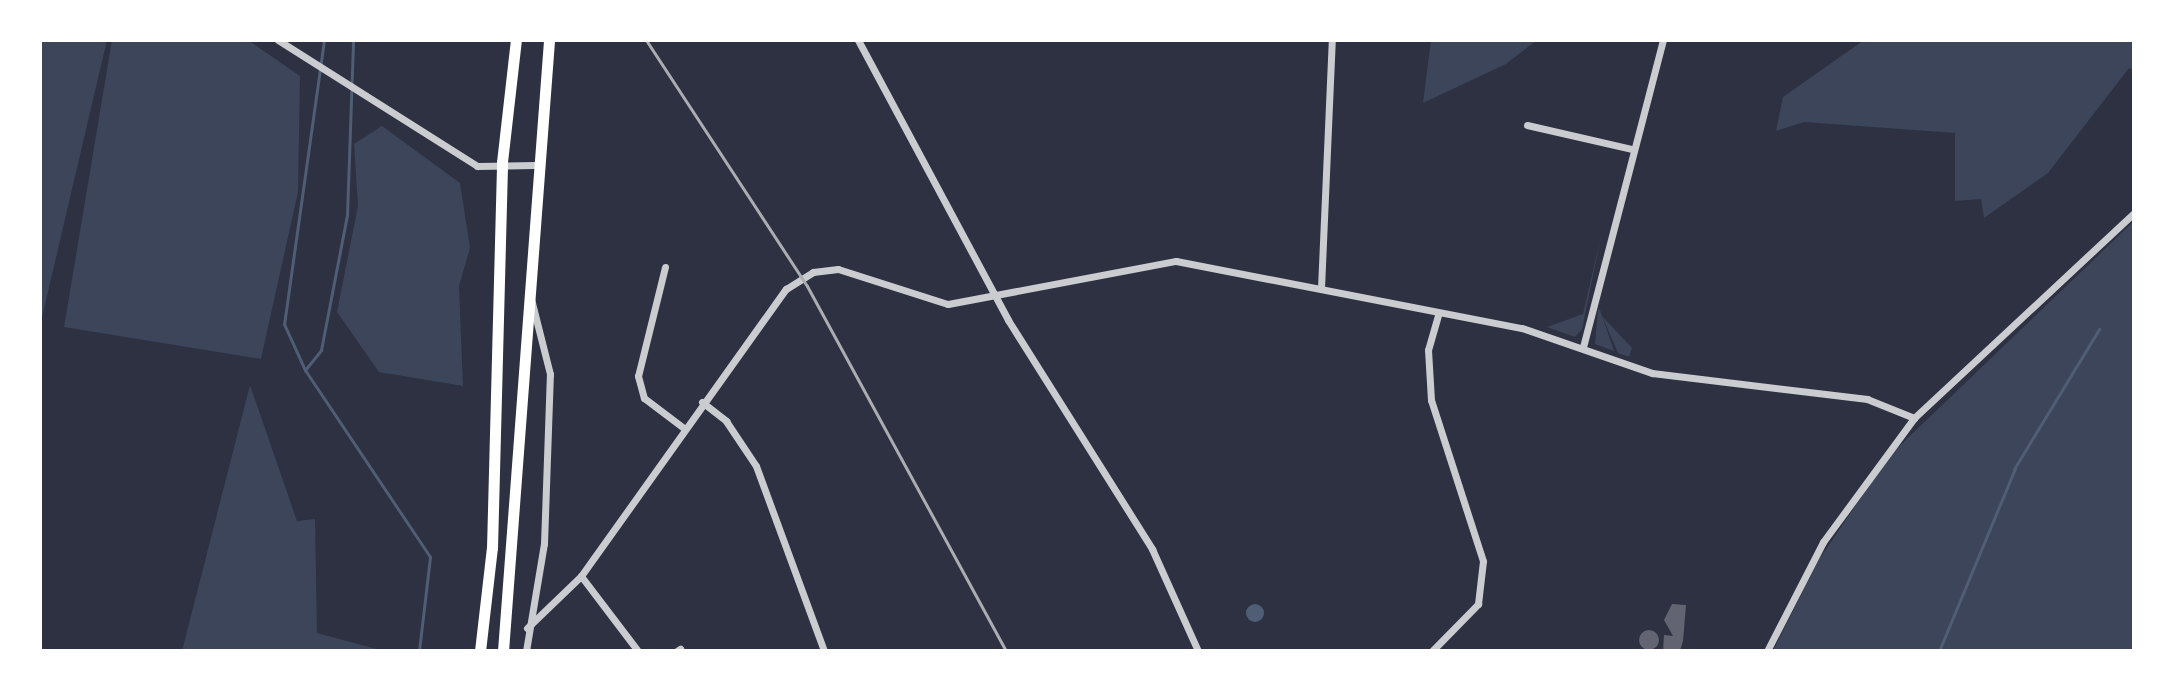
<!DOCTYPE html>
<style>
body{margin:0}
#map{position:relative;width:2174px;height:691px;overflow:hidden;background:#2d3142;font-family:"Noto Sans",sans-serif}
div>[style]{position:absolute}
.green>*{inset:0;background:#3c4559}
.water>*{inset:0;background:#4f5d75}
.round{border-radius:50%}
.stream>*{height:3px;margin:-1.5px;padding:0 1.5px;transform-origin:1.5px;border-radius:1.5px;background:#4f5d75}
.building>*{inset:0;background:#626471}
.minor>*{height:7px;margin:-3.5px;padding:0 3.5px;transform-origin:3.5px;border-radius:3.5px;background:#caccd0}
.trunk>*{height:11px;margin:-5.5px;padding:0 5.5px;transform-origin:5.5px;border-radius:5.5px;background:#fff}
.rail>*{height:3px;margin:-1.5px;padding:0 1.5px;transform-origin:1.5px;border-radius:1.5px;background:#abadb3}
span{translate:-50% -50%;white-space:nowrap;text-align:center;line-height:1.15;-webkit-text-stroke:8px #fff;paint-order:stroke}
.frame{position:absolute;inset:0;border:42px solid #fff;pointer-events:none}
</style>
<div id="map">
<div class="green">
<div style="clip-path:polygon(40px 40px,107px 40px,40px 326px)"></div>
<div style="clip-path:polygon(112px 40px,248px 40px,300px 76px,298px 192px,261px 359px,64px 327px)"></div>
<div style="clip-path:polygon(1431px 40px,1537px 40px,1506px 64px,1423px 103px)"></div>
<div style="clip-path:polygon(1864px 40px,2134px 40px,2134px 70px,2129px 68px,2048px 173px,1984px 218px,1981px 199px,1955px 201px,1955px 133px,1804px 122px,1776px 131px,1783px 97px)"></div>
<div style="clip-path:polygon(382px 126px,460px 183px,470px 248px,459px 286px,463px 386px,379px 372px,337px 312px,358px 206px,354px 144px)"></div>
<div style="clip-path:polygon(2134px 221px,2134px 651px,1773px 651px,1818px 561px,1889px 456px)"></div>
<div style="clip-path:polygon(1602px 232px,1582px 329px,1575px 337px,1547px 327px,1583px 314px)"></div>
<div style="clip-path:polygon(1598px 309px,1600px 310px,1614px 351px,1595px 344px)"></div>
<div style="clip-path:polygon(1602px 316px,1632px 348px,1629px 357px,1618px 353px)"></div>
<div style="clip-path:polygon(250px 385px,297px 521px,315px 519px,317px 633px,384px 651px,182px 651px)"></div>
</div>
<div class="water">
<div class="round" style="left:1246px;top:604px;width:18px;height:18px"></div>
</div>
<div class="stream">
<div style="left:324px;top:40px;width:287px;rotate:98deg"></div>
<div style="left:284px;top:324px;width:51px;rotate:65.5deg"></div>
<div style="left:305px;top:370px;width:225px;rotate:56.2deg"></div>
<div style="left:430px;top:557px;width:95px;rotate:96.7deg"></div>
<div style="left:305px;top:370px;width:26px;rotate:-51deg"></div>
<div style="left:321px;top:350px;width:137px;rotate:-79.1deg"></div>
<div style="left:347px;top:215px;width:175px;rotate:-88deg"></div>
<div style="left:2014px;top:469px;width:164px;rotate:-58.7deg"></div>
<div style="left:1939px;top:651px;width:198px;rotate:-67.4deg"></div>
</div>
<div class="building">
<div style="clip-path:polygon(1672px 604px,1686px 605px,1683px 641px,1680px 651px,1663px 651px,1664px 635px,1673px 636px,1664px 620px)"></div>
<div class="round" style="left:1639px;top:630px;width:20px;height:20px"></div>
</div>
<div class="minor">
<div style="left:278px;top:40px;width:236px;rotate:32.3deg"></div>
<div style="left:477px;top:166px;width:57px;rotate:-1deg"></div>
<div style="left:858px;top:40px;width:318px;rotate:61.8deg"></div>
<div style="left:1008px;top:320px;width:271px;rotate:57.8deg"></div>
<div style="left:1152px;top:549px;width:112px;rotate:65.7deg"></div>
<div style="left:1527px;top:125px;width:108px;rotate:12.9deg"></div>
<div style="left:665px;top:267px;width:112px;rotate:103.9deg"></div>
<div style="left:638px;top:376px;width:23px;rotate:75deg"></div>
<div style="left:644px;top:398px;width:51px;rotate:37.1deg"></div>
<div style="left:1321px;top:288px;width:248px;rotate:-87.5deg"></div>
<div style="left:1583px;top:347px;width:317px;rotate:-75.4deg"></div>
<div style="left:702px;top:402px;width:31px;rotate:38deg"></div>
<div style="left:726px;top:421px;width:54px;rotate:56.3deg"></div>
<div style="left:756px;top:466px;width:197px;rotate:69.8deg"></div>
<div style="left:581px;top:576px;width:94px;rotate:52.8deg"></div>
<div style="left:527px;top:628px;width:75px;rotate:-43.9deg"></div>
<div style="left:581px;top:576px;width:353px;rotate:-54.5deg"></div>
<div style="left:786px;top:289px;width:32px;rotate:-32deg"></div>
<div style="left:813px;top:272px;width:25px;rotate:-7deg"></div>
<div style="left:838px;top:269px;width:115px;rotate:17.7deg"></div>
<div style="left:948px;top:304px;width:232px;rotate:-10.7deg"></div>
<div style="left:1176px;top:261px;width:352px;rotate:11deg"></div>
<div style="left:1522px;top:328px;width:138px;rotate:19.1deg"></div>
<div style="left:1652px;top:373px;width:217px;rotate:6.9deg"></div>
<div style="left:1867px;top:399px;width:51px;rotate:22deg"></div>
<div style="left:526px;top:651px;width:109px;rotate:-80.5deg"></div>
<div style="left:544px;top:544px;width:170px;rotate:-88deg"></div>
<div style="left:550px;top:374px;width:77px;rotate:-104.2deg"></div>
<div style="left:677px;top:651px;width:4px;rotate:-34deg"></div>
<div style="left:1432px;top:651px;width:66px;rotate:-45.6deg"></div>
<div style="left:1478px;top:604px;width:43px;rotate:-83.4deg"></div>
<div style="left:1483px;top:561px;width:169px;rotate:-107.9deg"></div>
<div style="left:1431px;top:400px;width:50px;rotate:-93.4deg"></div>
<div style="left:1428px;top:350px;width:37px;rotate:-74deg"></div>
<div style="left:1767px;top:651px;width:123px;rotate:-62.8deg"></div>
<div style="left:1823px;top:542px;width:154px;rotate:-53.7deg"></div>
<div style="left:1914px;top:418px;width:301px;rotate:-43deg"></div>
</div>
<div class="trunk">
<div style="left:480px;top:651px;width:104px;rotate:-83.4deg"></div>
<div style="left:492px;top:548px;width:386px;rotate:-88.5deg"></div>
<div style="left:502px;top:162px;width:123px;rotate:-83.5deg"></div>
<div style="left:503px;top:651px;width:613px;rotate:-85.69deg"></div>
</div>
<div class="rail">
<div style="left:646px;top:40px;width:294px;rotate:56.8deg"></div>
<div style="left:807px;top:286px;width:416px;rotate:61.4deg"></div>
</div>
<div class="frame"></div>
</div>
